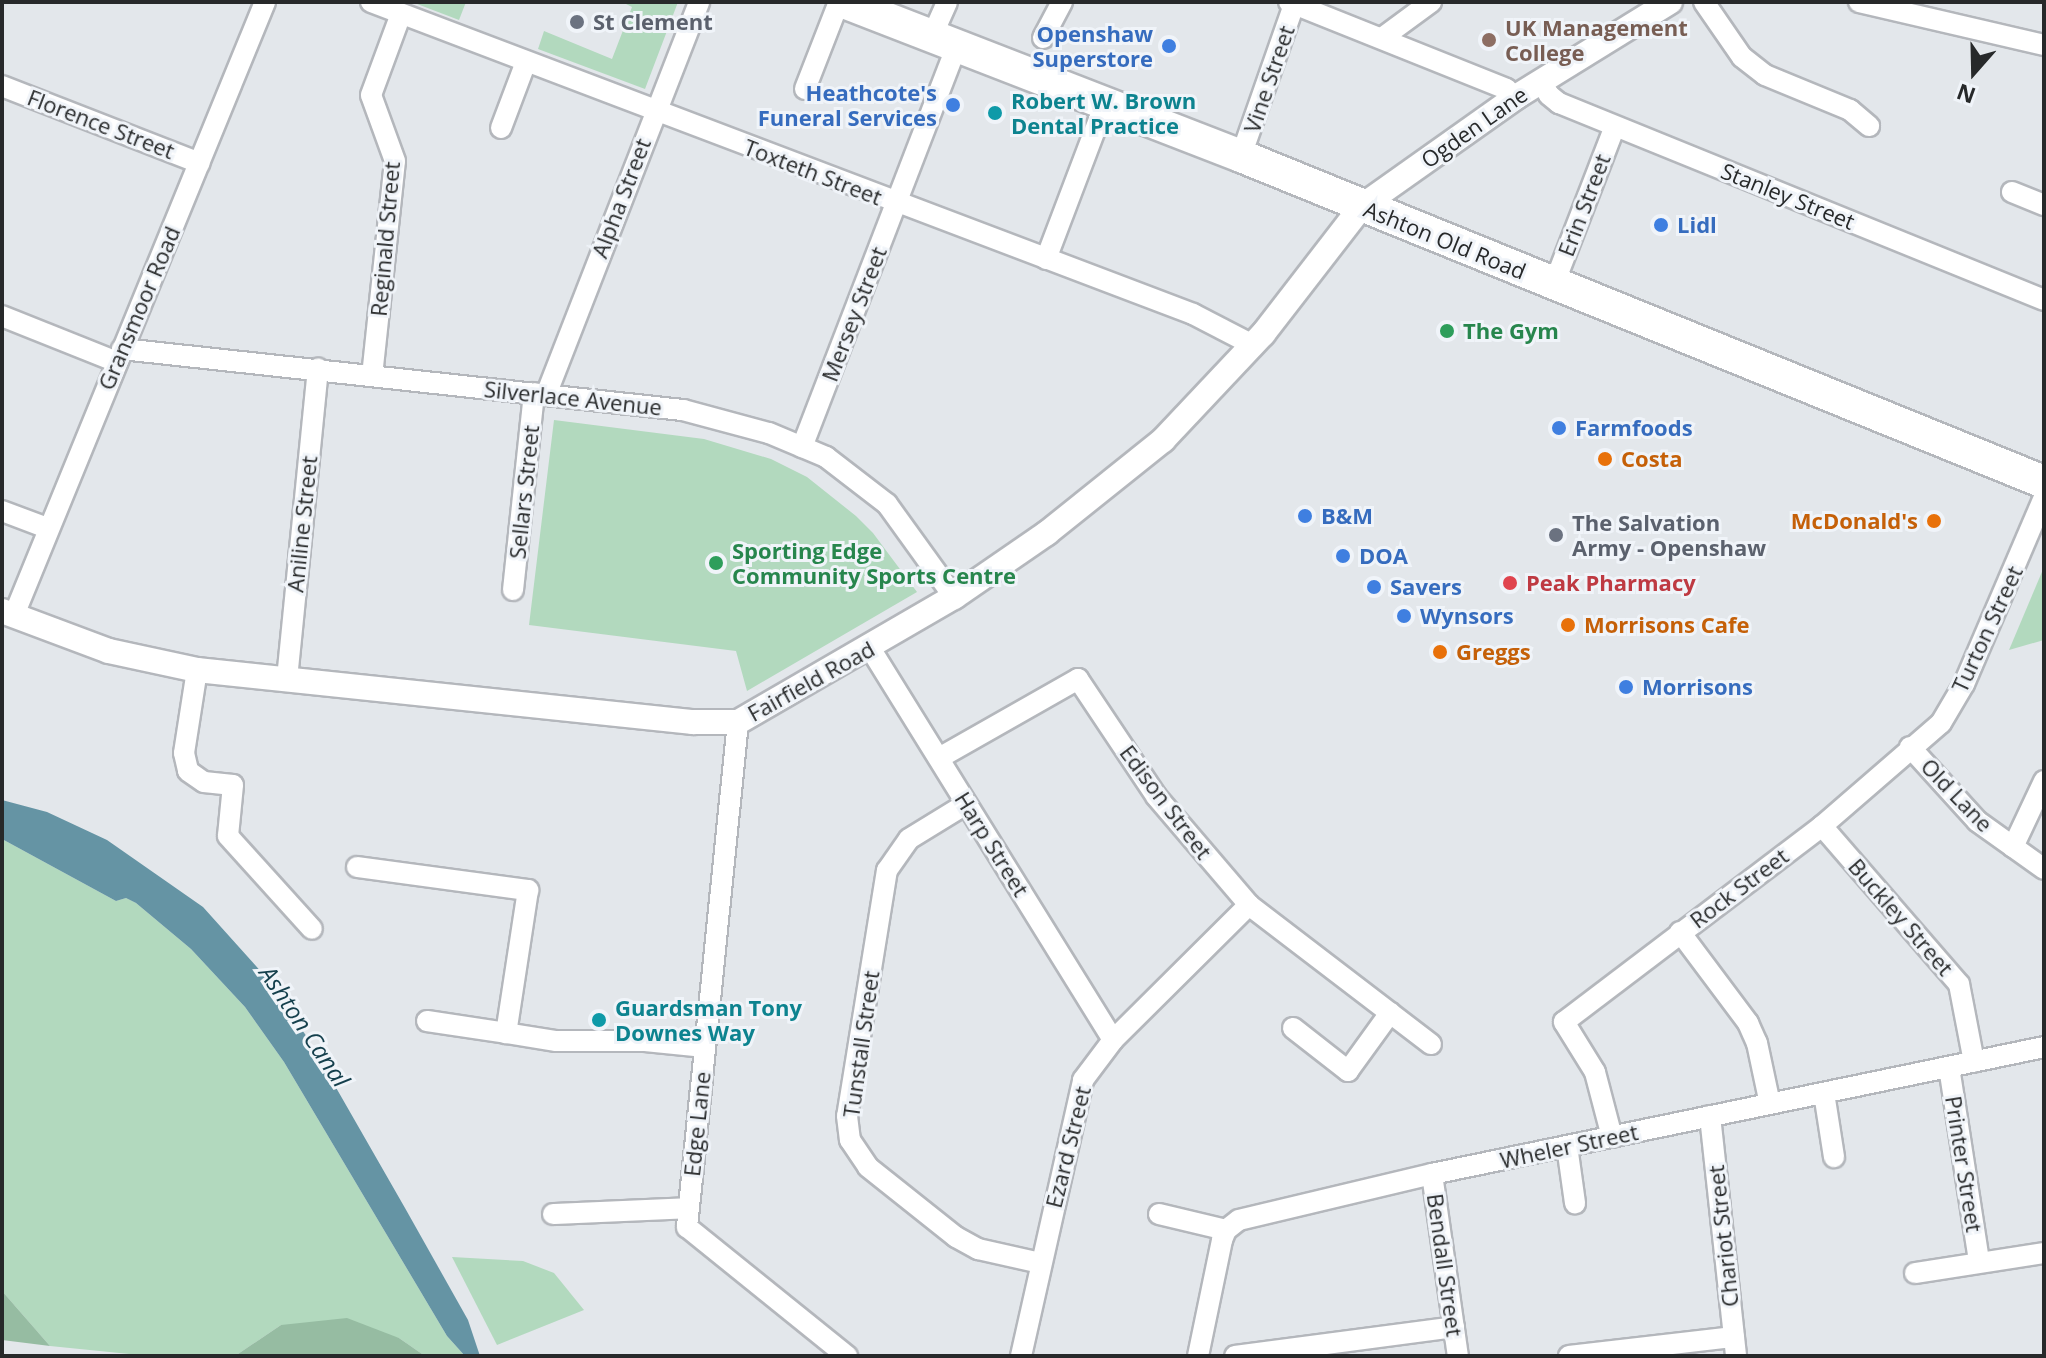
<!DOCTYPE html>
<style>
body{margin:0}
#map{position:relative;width:2046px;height:1358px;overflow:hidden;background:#e3e7eb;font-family:"Open Sans",sans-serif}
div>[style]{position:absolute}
.green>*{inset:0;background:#b2d9be}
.forest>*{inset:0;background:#96bca2}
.water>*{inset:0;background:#6594a4}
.roads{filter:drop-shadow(2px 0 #b4b7bc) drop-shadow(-2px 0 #b4b7bc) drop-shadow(0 2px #b4b7bc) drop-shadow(0 -2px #b4b7bc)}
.minor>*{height:20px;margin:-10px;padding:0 10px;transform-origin:10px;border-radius:10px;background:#fff}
.tertiary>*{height:24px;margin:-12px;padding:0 12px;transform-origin:12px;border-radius:12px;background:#fff}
.trunk>*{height:32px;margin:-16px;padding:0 16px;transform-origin:16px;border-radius:16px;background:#fff}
.dots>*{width:22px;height:22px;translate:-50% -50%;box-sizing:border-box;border:4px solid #f0f4f9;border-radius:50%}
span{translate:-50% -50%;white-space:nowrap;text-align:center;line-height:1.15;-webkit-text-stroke:6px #f0f4f9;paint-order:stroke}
.worship-label{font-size:22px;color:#5b616d;font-weight:700}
.left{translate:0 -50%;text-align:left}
.education-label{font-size:22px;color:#785e54;font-weight:700}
.shop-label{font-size:22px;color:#366cbe;font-weight:700}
.right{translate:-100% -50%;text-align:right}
.street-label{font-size:22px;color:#27292a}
.culture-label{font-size:22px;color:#0d838f;font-weight:700}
.leisure-label{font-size:22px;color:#27864d;font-weight:700}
.food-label{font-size:22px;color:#c56008;font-weight:700}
.health-label{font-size:22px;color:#be3a42;font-weight:700}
.water-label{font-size:24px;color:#143f4c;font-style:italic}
.frame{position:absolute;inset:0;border:4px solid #27292a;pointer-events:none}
.north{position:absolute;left:1934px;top:32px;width:80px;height:80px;-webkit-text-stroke:6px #f0f4f9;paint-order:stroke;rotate:200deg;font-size:22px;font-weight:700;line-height:32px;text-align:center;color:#27292a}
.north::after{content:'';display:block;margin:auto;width:28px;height:36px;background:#27292a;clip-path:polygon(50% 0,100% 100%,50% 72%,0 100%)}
</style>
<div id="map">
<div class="green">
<div style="clip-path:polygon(412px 2px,466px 2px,459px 20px)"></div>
<div style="clip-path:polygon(622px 2px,678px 2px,645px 89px,538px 49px,544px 31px,612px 59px,632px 7px)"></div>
<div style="clip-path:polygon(554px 420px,704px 439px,771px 459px,807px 477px,856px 516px,873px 533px,917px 592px,747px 691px,736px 651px,529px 625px)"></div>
<div style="clip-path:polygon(2044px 567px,2044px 640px,2009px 650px)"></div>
<div style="clip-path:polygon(2px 839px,116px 901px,126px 898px,136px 903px,191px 949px,245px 1007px,284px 1062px,447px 1336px,465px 1356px,425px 1356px,399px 1338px,281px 1325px,235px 1356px,149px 1356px,50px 1346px,2px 1291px)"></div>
<div style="clip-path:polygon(452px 1257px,523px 1261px,554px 1273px,584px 1310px,497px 1345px)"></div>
</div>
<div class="forest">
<div style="clip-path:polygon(2px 1291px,50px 1346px,2px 1340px)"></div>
<div style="clip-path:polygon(347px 1318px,399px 1338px,425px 1356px,235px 1356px,281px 1325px)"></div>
</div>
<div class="water">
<div style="clip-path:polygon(2px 800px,47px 812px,107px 840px,203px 907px,264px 975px,307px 1037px,405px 1208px,468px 1320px,480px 1356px,465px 1356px,447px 1336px,284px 1062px,245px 1007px,191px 949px,136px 903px,126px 898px,116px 901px,2px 839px)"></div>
</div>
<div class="roads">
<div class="minor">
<div style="left:371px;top:2px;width:879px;rotate:20.78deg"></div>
<div style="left:1193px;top:314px;width:68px;rotate:27.3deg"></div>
<div style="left:1289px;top:2px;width:234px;rotate:21.8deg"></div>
<div style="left:1506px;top:89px;width:13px;rotate:39deg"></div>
<div style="left:1704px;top:2px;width:67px;rotate:55.4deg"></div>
<div style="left:1742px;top:57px;width:29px;rotate:38deg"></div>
<div style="left:1765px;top:75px;width:92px;rotate:22.4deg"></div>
<div style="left:1850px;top:110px;width:25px;rotate:40deg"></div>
<div style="left:1859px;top:2px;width:190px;rotate:13.1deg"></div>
<div style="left:932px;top:36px;width:37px;rotate:-66deg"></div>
<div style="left:1043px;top:38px;width:41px;rotate:-62.2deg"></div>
<div style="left:1382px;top:38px;width:61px;rotate:-36.3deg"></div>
<div style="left:1541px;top:82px;width:15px;rotate:58deg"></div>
<div style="left:1549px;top:95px;width:13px;rotate:39deg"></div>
<div style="left:1559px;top:103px;width:523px;rotate:22.11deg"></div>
<div style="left:2px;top:86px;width:212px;rotate:21.3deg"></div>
<div style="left:805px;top:89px;width:93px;rotate:-68.7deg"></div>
<div style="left:501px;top:128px;width:71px;rotate:-69.3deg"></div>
<div style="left:1241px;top:156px;width:163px;rotate:-70.7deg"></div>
<div style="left:2012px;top:192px;width:35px;rotate:22deg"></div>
<div style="left:1046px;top:259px;width:166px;rotate:-69.2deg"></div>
<div style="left:1554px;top:284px;width:169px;rotate:-68.9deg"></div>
<div style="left:2px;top:316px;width:124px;rotate:21.8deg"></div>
<div style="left:122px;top:349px;width:564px;rotate:6.21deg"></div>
<div style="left:683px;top:410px;width:89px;rotate:15deg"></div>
<div style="left:769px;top:433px;width:62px;rotate:22.8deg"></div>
<div style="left:826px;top:457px;width:77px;rotate:37.6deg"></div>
<div style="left:887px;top:504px;width:115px;rotate:54.2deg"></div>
<div style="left:372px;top:376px;width:216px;rotate:-83.9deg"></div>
<div style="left:395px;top:161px;width:70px;rotate:-110deg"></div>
<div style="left:371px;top:95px;width:86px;rotate:-69.7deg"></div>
<div style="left:546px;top:395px;width:422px;rotate:-68.7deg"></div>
<div style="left:802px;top:447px;width:430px;rotate:-68.9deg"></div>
<div style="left:2px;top:511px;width:48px;rotate:20.7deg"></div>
<div style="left:513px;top:590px;width:198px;rotate:-83.9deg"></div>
<div style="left:14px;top:615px;width:662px;rotate:-67.73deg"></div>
<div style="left:870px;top:648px;width:461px;rotate:58.2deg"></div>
<div style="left:197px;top:670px;width:84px;rotate:98.9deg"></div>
<div style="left:184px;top:753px;width:18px;rotate:77deg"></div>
<div style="left:188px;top:771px;width:19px;rotate:35deg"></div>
<div style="left:204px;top:782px;width:29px;rotate:6deg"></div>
<div style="left:233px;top:785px;width:51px;rotate:95.6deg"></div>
<div style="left:228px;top:836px;width:125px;rotate:47.9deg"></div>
<div style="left:287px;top:679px;width:312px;rotate:-84.3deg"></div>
<div style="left:738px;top:722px;width:508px;rotate:95.77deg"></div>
<div style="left:687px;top:1227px;width:206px;rotate:38.9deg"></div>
<div style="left:1910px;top:747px;width:100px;rotate:47.8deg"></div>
<div style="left:1977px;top:821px;width:82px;rotate:35.6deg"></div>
<div style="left:939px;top:758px;width:160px;rotate:-29.6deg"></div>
<div style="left:1078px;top:679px;width:141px;rotate:56.3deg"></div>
<div style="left:1156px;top:796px;width:143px;rotate:49.5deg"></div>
<div style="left:1249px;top:905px;width:229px;rotate:37.4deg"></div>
<div style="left:966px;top:804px;width:67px;rotate:148.4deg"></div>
<div style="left:909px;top:839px;width:38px;rotate:125deg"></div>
<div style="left:887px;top:870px;width:249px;rotate:99.2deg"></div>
<div style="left:847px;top:1116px;width:24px;rotate:83deg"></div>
<div style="left:850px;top:1140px;width:32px;rotate:56deg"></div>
<div style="left:868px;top:1167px;width:112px;rotate:38.5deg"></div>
<div style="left:956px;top:1237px;width:25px;rotate:29deg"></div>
<div style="left:978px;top:1249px;width:64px;rotate:12.7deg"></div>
<div style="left:1822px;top:826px;width:209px;rotate:49.1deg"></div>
<div style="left:1959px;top:984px;width:79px;rotate:79.1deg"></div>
<div style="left:2013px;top:847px;width:73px;rotate:-64.8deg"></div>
<div style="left:357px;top:867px;width:173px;rotate:7.7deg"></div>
<div style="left:528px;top:890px;width:145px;rotate:98.7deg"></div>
<div style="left:506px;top:1033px;width:51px;rotate:9.1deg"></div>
<div style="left:556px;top:1041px;width:89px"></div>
<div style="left:645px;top:1041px;width:60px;rotate:5.7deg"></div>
<div style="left:1680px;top:932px;width:114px;rotate:53.2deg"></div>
<div style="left:1748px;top:1023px;width:22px;rotate:66deg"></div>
<div style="left:1757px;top:1043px;width:62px;rotate:78deg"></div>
<div style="left:427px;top:1021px;width:80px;rotate:8.6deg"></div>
<div style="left:1293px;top:1028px;width:70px;rotate:38deg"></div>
<div style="left:1348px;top:1071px;width:72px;rotate:-54.1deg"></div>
<div style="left:1949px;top:1067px;width:196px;rotate:81.2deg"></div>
<div style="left:1824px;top:1093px;width:65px;rotate:81.1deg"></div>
<div style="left:1710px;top:1116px;width:241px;rotate:83.8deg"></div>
<div style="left:1612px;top:1137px;width:67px;rotate:-104.7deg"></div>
<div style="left:1595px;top:1072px;width:59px;rotate:-121.8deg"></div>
<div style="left:1564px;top:1022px;width:324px;rotate:-37.2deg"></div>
<div style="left:1822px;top:826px;width:157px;rotate:-40.9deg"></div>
<div style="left:1941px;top:723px;width:45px;rotate:-59.5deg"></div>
<div style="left:1964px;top:684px;width:203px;rotate:-66.8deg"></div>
<div style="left:1567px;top:1146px;width:58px;rotate:82deg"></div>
<div style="left:1432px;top:1174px;width:184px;rotate:81.9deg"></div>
<div style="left:553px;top:1214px;width:135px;rotate:-2.5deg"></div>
<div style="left:1159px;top:1214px;width:69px;rotate:13.4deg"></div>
<div style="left:1915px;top:1273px;width:131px;rotate:-8.8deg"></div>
<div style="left:1021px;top:1356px;width:283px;rotate:-77.3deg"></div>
<div style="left:1083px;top:1080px;width:50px;rotate:-53.1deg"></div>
<div style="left:1113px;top:1040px;width:192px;rotate:-44.8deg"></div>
<div style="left:1198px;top:1356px;width:118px;rotate:-78.3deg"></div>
<div style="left:1222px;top:1240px;width:11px;rotate:-68deg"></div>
<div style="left:1226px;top:1230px;width:16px;rotate:-38deg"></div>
<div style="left:1239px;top:1220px;width:198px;rotate:-13.4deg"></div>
<div style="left:1432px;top:1174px;width:625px;rotate:-11.72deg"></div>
<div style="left:1235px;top:1356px;width:221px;rotate:-7.5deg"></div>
<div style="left:1569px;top:1356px;width:166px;rotate:-6.6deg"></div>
</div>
<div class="tertiary">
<div style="left:2px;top:611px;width:114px;rotate:20.5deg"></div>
<div style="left:109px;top:651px;width:90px;rotate:12.2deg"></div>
<div style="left:197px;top:670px;width:499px;rotate:6deg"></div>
<div style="left:693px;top:722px;width:45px"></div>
<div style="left:738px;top:722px;width:250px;rotate:-30.1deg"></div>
<div style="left:954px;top:597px;width:113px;rotate:-34.5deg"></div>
<div style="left:1047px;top:533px;width:149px;rotate:-38.7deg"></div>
<div style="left:1163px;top:440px;width:146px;rotate:-46.7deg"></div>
<div style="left:1263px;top:334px;width:162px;rotate:-52.3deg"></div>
<div style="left:1362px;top:206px;width:189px;rotate:-35.3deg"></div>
<div style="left:1516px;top:97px;width:181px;rotate:-31.7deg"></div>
</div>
<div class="trunk">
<div style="left:844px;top:2px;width:426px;rotate:21.2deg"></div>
<div style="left:1241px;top:156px;width:867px;rotate:22.1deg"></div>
</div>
</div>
<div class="dots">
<div style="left:577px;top:22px;background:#6b7280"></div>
<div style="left:1489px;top:40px;background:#8d6e63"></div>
<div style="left:1169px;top:46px;background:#3f7fe0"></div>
<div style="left:953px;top:105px;background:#3f7fe0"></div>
<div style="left:995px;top:113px;background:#0f9aa8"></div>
<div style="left:1661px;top:225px;background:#3f7fe0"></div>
<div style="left:1447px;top:331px;background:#2e9e5b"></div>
<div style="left:1559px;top:428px;background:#3f7fe0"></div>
<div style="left:1605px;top:459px;background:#e8710a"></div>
<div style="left:1305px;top:516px;background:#3f7fe0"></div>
<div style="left:1934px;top:521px;background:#e8710a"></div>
<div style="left:1556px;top:535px;background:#6b7280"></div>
<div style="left:1343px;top:556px;background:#3f7fe0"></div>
<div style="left:716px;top:563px;background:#2e9e5b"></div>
<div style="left:1510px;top:583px;background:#e0444e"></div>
<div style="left:1374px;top:587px;background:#3f7fe0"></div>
<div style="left:1404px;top:616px;background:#3f7fe0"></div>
<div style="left:1568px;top:625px;background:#e8710a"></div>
<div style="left:1440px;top:652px;background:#e8710a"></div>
<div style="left:1626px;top:687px;background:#3f7fe0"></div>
<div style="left:599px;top:1020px;background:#0f9aa8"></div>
</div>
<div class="worship-label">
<span class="left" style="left:593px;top:22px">St Clement</span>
<span class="left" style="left:1572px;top:535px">The Salvation<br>Army - Openshaw</span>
</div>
<div class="education-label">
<span class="left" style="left:1505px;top:40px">UK Management<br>College</span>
</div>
<div class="shop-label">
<span class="right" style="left:1153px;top:46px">Openshaw<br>Superstore</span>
<span class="right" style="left:937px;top:105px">Heathcote's<br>Funeral Services</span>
<span class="left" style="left:1677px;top:225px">Lidl</span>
<span class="left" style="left:1575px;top:428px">Farmfoods</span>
<span class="left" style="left:1321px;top:516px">B&amp;M</span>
<span class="left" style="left:1359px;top:556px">DOA</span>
<span class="left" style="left:1390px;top:587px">Savers</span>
<span class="left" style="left:1420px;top:616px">Wynsors</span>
<span class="left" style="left:1642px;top:687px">Morrisons</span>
</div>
<div class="street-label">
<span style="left:1269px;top:79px;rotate:-71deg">Vine Street</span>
<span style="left:101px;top:124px;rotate:21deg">Florence Street</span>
<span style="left:1474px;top:127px;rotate:-35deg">Ogden Lane</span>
<span style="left:813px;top:172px;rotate:21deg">Toxteth Street</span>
<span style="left:1788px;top:196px;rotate:22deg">Stanley Street</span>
<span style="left:621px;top:198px;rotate:-69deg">Alpha Street</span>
<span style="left:1584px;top:205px;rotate:-69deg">Erin Street</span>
<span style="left:385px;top:239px;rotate:-85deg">Reginald Street</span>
<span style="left:1445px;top:240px;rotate:22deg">Ashton Old Road</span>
<span style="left:139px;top:308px;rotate:-67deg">Gransmoor Road</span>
<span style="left:854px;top:314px;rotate:-69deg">Mersey Street</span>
<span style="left:573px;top:398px;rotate:6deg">Silverlace Avenue</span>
<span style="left:524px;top:492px;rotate:-84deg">Sellars Street</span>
<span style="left:302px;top:524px;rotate:-84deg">Aniline Street</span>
<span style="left:1987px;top:629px;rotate:-65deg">Turton Street</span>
<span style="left:811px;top:681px;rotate:-29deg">Fairfield Road</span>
<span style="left:1957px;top:795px;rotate:46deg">Old Lane</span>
<span style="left:1166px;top:802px;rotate:53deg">Edison Street</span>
<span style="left:992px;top:844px;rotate:58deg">Harp Street</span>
<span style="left:1739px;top:888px;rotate:-37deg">Rock Street</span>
<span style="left:1901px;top:917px;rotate:49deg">Buckley Street</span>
<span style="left:861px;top:1044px;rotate:-82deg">Tunstall Street</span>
<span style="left:697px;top:1124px;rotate:-84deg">Edge Lane</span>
<span style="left:1569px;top:1146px;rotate:-12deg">Wheler Street</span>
<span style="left:1068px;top:1147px;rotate:-76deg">Ezard Street</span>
<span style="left:1964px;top:1164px;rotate:81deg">Printer Street</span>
<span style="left:1723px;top:1236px;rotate:-96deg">Chariot Street</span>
<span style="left:1445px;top:1265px;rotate:82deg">Bendall Street</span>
</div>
<div class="culture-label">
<span class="left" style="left:1011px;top:113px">Robert W. Brown<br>Dental Practice</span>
<span class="left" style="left:615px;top:1020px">Guardsman Tony<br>Downes Way</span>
</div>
<div class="leisure-label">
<span class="left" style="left:1463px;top:331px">The Gym</span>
<span class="left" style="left:732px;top:563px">Sporting Edge<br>Community Sports Centre</span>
</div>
<div class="food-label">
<span class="left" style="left:1621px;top:459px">Costa</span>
<span class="right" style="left:1918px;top:521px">McDonald's</span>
<span class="left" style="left:1584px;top:625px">Morrisons Cafe</span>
<span class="left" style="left:1456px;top:652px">Greggs</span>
</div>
<div class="health-label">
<span class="left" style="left:1526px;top:583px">Peak Pharmacy</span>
</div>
<div class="water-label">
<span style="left:305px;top:1026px;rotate:56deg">Ashton Canal</span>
</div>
<div class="frame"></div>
<div class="north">N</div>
</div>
